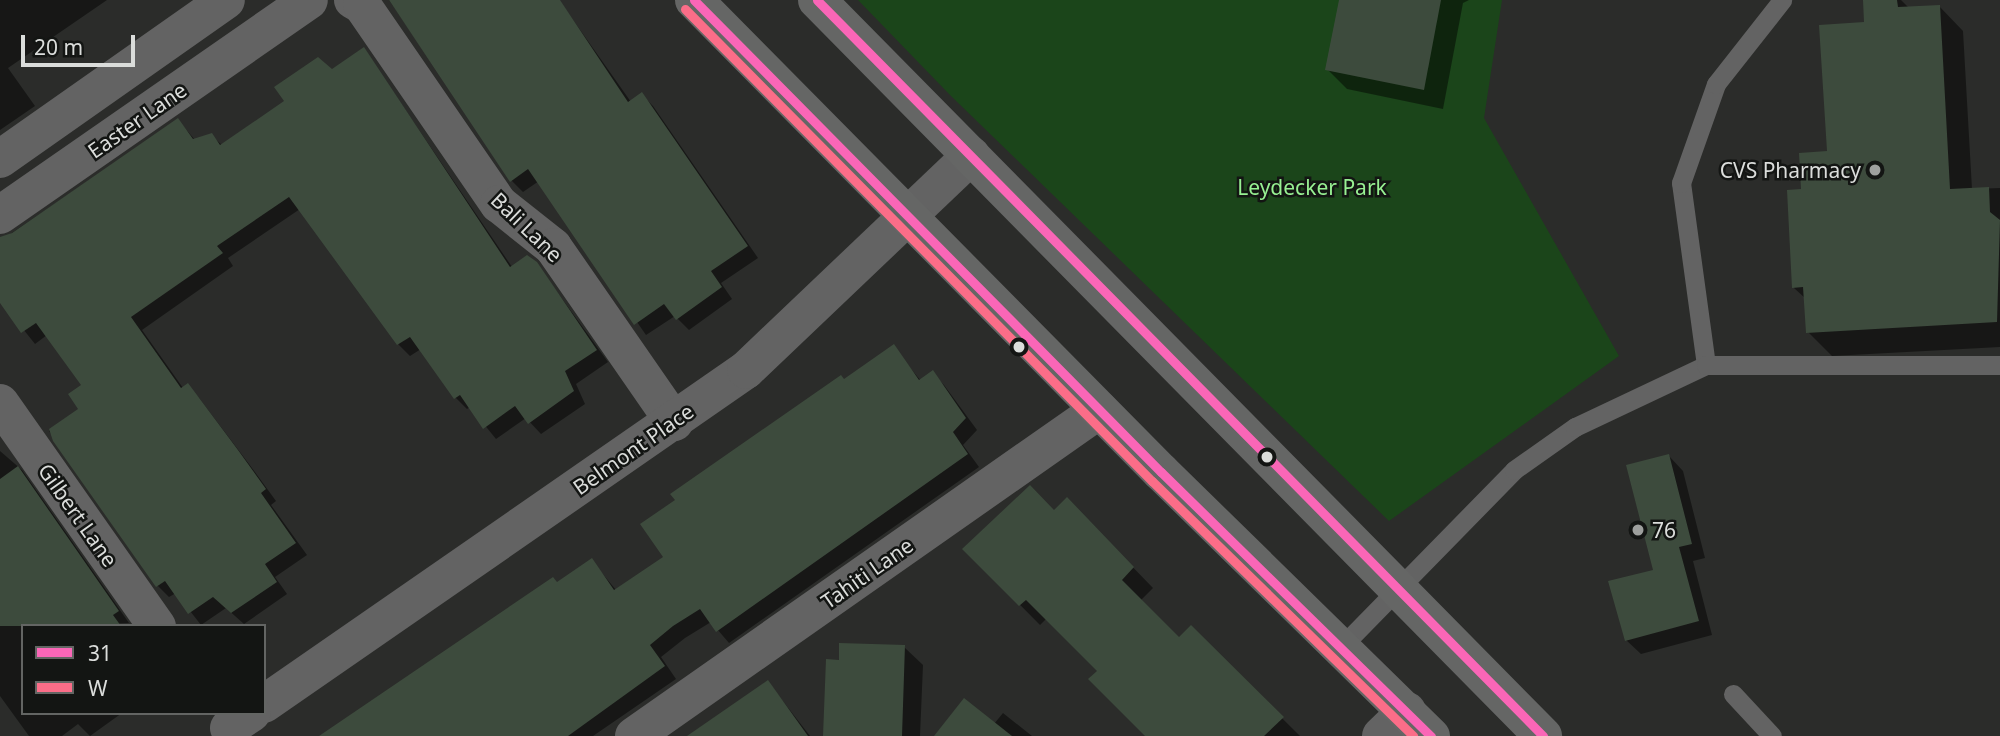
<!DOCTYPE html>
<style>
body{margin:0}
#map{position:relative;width:2000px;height:736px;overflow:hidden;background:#2b2c2a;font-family:"Noto Sans",sans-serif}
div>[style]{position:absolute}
.green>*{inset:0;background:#1b451a}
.shadow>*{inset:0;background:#0007}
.building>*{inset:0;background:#3d4b3d}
.service>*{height:19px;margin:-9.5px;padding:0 9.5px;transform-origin:9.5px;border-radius:9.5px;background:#636363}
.minor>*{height:38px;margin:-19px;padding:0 19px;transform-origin:19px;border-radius:19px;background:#636363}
.secondary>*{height:38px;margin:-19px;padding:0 19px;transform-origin:19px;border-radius:19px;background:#656665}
.bus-1>*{height:9px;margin:-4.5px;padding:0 4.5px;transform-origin:4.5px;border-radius:4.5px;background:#fa66b7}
.bus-2>*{height:9px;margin:-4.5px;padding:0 4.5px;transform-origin:4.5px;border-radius:4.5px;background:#fb6d88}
.dots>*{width:19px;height:19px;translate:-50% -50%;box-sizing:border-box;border:4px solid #131513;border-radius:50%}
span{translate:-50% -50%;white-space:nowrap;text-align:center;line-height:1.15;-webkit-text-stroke:5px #131513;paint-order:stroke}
.street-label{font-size:21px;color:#dbdddb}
.poi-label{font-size:21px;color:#dbdddb}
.right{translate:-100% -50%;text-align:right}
.left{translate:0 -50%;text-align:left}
.park-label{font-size:21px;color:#97f092}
.legend{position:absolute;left:21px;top:624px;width:245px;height:91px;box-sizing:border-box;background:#131513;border:2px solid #636563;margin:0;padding:9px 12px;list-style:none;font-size:21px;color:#dbdddb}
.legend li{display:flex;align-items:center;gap:14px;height:35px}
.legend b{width:35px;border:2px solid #636563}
.scale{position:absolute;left:21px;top:35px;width:114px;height:32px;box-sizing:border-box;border:4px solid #dbdddb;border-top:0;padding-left:9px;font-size:21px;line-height:24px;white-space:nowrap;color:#dbdddb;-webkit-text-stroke:5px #131513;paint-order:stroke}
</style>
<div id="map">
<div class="green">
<div style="clip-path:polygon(858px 0,1502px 0,1484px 118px,1619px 356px,1389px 521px,950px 95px)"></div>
</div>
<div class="shadow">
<div style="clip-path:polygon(0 0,107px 0,8px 68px,35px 106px,0 130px)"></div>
<div style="clip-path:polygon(389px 0,559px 0,631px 102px,642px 95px,653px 106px,758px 258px,721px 283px,732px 299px,689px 330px,675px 316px,646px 335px,539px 181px,523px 192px,512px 181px)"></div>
<div style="clip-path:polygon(1342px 0,1469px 0,1463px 3px,1443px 109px,1347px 89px,1327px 69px)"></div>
<div style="clip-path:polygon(1865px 0,1901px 0,1909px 8px,1939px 6px,1963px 31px,1972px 189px,2000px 188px,2000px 347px,1832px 356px,1808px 332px,1806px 299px,1794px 288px,1803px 191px,1829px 153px,1866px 24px)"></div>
<div style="clip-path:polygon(364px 49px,512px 267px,536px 263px,608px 362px,576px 384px,585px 404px,541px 434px,526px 418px,496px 439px,470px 407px,467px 409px,455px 397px,421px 349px,410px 356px,398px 344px,300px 209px,228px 258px,233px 266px,142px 330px,183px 388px,187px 386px,199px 398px,249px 464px,276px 501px,271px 505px,307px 555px,275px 577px,287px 594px,244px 624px,226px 608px,201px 625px,176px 593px,169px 597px,157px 585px,49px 431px,81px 409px,83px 385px,47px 335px,35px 344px,0 300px,0 241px,178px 120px,195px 140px,211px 135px,223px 146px)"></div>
<div style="clip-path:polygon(893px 347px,921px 381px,932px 373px,944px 385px,977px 430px,963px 445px,979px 467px,729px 643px,711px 622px,685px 638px,661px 657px,676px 679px,593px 736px,342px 736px,592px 561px,616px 590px,665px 557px,678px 501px,673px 494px,841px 377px,844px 381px)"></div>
<div style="clip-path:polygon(0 451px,22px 470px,129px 623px,23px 626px,23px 713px,122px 713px,90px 736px,78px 724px,62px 736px,29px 736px,0 696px)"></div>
<div style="clip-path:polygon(1669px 456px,1683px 471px,1705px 558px,1693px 561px,1712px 635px,1641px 654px,1626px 640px,1655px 571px)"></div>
<div style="clip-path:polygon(1054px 512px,1087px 520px,1153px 588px,1140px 601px,1179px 639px,1191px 628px,1300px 736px,1150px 736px,1099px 671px,1047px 618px,1040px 625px,965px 549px)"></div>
<div style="clip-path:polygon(904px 647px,923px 665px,920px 736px,829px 736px,841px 662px)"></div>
<div style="clip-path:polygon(768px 682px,810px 736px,690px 736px)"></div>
<div style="clip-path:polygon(1003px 713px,1032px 736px,936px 736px,994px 724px)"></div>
</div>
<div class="building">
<div style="clip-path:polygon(389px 0,560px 0,628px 102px,642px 92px,748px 246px,711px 271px,722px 287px,676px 320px,664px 304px,634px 325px,528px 169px,510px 182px)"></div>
<div style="clip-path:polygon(1339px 0,1441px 0,1424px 90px,1325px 70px)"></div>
<div style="clip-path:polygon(1863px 0,1897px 0,1898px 7px,1940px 5px,1950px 189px,1989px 187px,1990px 212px,2000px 220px,1997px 322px,1806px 333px,1803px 287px,1792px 288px,1787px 190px,1801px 189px,1799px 153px,1827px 151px,1819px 25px,1864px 22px)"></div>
<div style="clip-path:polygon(364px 47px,510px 267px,527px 255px,537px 262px,597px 350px,565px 371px,574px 391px,528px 424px,515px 406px,483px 429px,460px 395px,454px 399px,410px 337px,397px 345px,289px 197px,217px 246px,223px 253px,131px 317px,181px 388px,188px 383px,238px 450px,266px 489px,261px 493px,296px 543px,265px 564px,277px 582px,231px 613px,213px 597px,188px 614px,165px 581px,156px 587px,53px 441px,49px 429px,78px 409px,68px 394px,81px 385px,36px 323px,21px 333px,0 303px,0 237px,12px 233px,178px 118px,193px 139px,212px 133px,220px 145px,284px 101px,274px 87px,318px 57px,332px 69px)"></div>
<div style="clip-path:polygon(894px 344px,919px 380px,933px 370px,966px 418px,953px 432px,968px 454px,716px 632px,700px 609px,673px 626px,650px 645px,665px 666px,568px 736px,319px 736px,553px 577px,557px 582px,592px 558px,614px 590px,663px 557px,640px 524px,675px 500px,670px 494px,841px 375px,844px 379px)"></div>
<div style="clip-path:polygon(1669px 454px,1692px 544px,1679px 547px,1699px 621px,1625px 641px,1608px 581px,1653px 570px,1626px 465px)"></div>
<div style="clip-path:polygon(18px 466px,119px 611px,113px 615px,121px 626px,0 626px,0 479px)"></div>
<div style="clip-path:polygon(1030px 485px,1054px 510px,1067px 497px,1134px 567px,1122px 580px,1179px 637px,1191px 625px,1284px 717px,1264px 736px,1145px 736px,1088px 679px,1097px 671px,1026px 600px,1019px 606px,962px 549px)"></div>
<div style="clip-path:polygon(839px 643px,905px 645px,902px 736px,823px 736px,826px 659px,839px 660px)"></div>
<div style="clip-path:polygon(768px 680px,808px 736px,687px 736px)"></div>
<div style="clip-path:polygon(964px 698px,1012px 736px,934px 736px)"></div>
</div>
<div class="service">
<div style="left:1706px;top:365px;width:184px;rotate:-97.8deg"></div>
<div style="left:1681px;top:183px;width:105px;rotate:-70.5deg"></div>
<div style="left:1716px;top:84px;width:107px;rotate:-51.8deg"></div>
<div style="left:1339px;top:649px;width:250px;rotate:-45.6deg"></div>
<div style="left:1514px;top:470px;width:75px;rotate:-35.2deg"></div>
<div style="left:1575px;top:427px;width:145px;rotate:-25.3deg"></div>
<div style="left:1706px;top:365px;width:294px"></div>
<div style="left:1733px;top:694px;width:57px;rotate:47.1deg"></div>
</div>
<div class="minor">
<div style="left:353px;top:0;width:10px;rotate:29deg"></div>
<div style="left:362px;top:5px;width:242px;rotate:55.5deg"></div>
<div style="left:499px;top:204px;width:69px;rotate:38.5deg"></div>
<div style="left:553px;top:247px;width:213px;rotate:55.3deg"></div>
<div style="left:0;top:159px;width:276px;rotate:-35.1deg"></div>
<div style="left:0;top:215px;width:376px;rotate:-34.8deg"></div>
<div style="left:0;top:403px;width:273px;rotate:54.9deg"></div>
<div style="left:264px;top:704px;width:586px;rotate:-34.72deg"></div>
<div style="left:746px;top:370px;width:311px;rotate:-43.6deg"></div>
<div style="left:229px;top:728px;width:27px;rotate:-34deg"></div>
<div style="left:634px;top:736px;width:568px;rotate:-35.03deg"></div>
<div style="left:1381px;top:736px;width:36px;rotate:-44deg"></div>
</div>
<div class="secondary">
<div style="left:694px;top:0;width:664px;rotate:45.31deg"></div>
<div style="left:1161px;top:472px;width:378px;rotate:44.4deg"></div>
<div style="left:817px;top:0;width:1034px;rotate:45.39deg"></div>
</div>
<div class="bus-1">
<div style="left:694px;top:0;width:664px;rotate:45.31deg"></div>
<div style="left:1161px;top:472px;width:378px;rotate:44.4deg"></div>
<div style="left:817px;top:0;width:1034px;rotate:45.39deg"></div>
</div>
<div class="bus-2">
<div style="left:685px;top:9px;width:664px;rotate:45.31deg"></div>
<div style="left:1152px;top:481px;width:365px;rotate:44.3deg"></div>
</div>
<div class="dots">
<div style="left:1875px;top:170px;background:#9d9f9d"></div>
<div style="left:1019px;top:347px;background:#dbdddb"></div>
<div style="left:1267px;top:457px;background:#dbdddb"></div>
<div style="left:1638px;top:530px;background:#9d9f9d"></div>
</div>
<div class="street-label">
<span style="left:137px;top:120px;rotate:-35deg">Easter Lane</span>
<span style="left:527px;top:227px;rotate:44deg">Bali Lane</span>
<span style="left:633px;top:449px;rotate:-35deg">Belmont Place</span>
<span style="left:78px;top:515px;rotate:55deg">Gilbert Lane</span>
<span style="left:867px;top:573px;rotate:-35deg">Tahiti Lane</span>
</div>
<div class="poi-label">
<span class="right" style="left:1861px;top:170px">CVS Pharmacy</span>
<span class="left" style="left:1652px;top:530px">76</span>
</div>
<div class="park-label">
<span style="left:1312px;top:187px">Leydecker Park</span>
</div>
<ul class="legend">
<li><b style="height:9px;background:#fa66b7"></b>31</li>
<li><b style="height:9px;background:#fb6d88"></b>W</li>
</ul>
<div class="scale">20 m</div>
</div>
